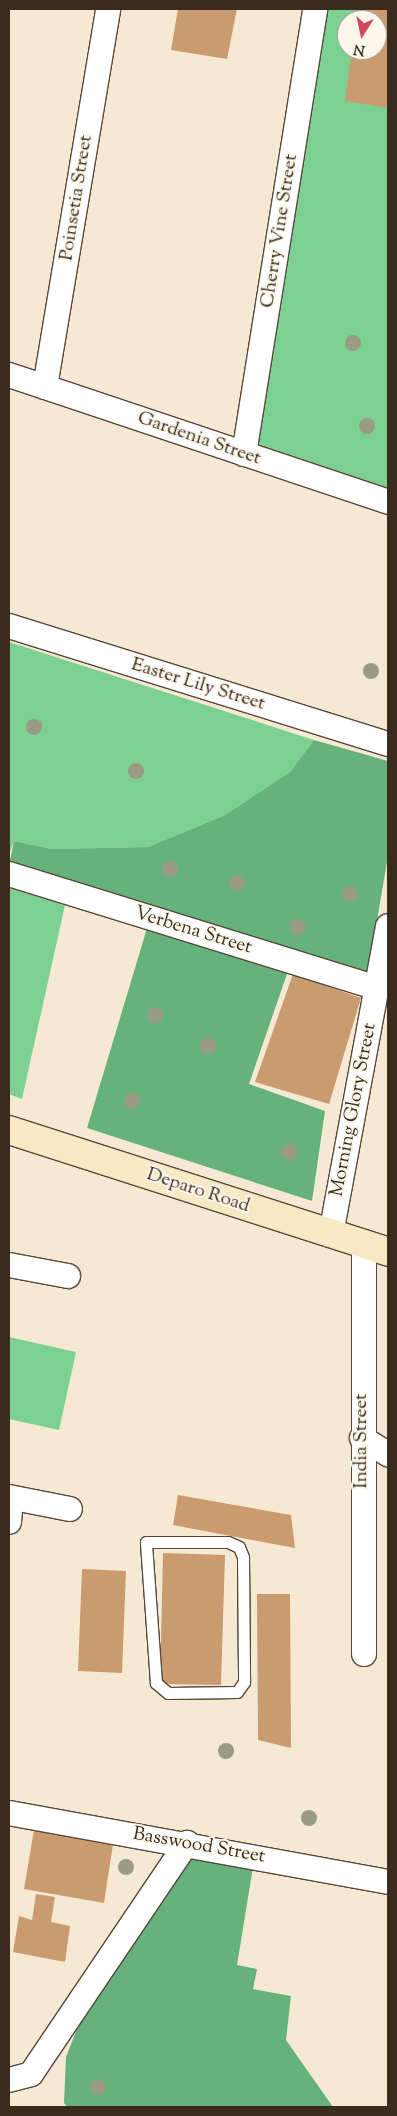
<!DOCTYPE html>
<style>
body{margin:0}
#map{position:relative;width:397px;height:2116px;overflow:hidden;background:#f6e9d4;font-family:"Sorts Mill Goudy",serif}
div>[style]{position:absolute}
.green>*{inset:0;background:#7cd092}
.forest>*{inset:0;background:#65b27c}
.building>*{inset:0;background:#ca9b6f}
.roads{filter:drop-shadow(1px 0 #574739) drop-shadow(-1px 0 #574739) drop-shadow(0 1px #574739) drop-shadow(0 -1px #574739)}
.lane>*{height:11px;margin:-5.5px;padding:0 5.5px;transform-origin:5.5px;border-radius:5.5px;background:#fff}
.street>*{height:24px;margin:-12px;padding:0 12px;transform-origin:12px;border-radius:12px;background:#fff}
.secondary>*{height:28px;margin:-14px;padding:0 14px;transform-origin:14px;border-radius:14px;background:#f6e9c3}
.trees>*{width:16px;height:16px;margin:-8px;border-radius:50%;background:#9a9b83}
span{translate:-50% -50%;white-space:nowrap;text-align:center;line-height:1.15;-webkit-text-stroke:4px #fbf7ec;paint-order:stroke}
.street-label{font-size:19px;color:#3b2a1e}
.frame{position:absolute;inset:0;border:10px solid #3b2a1e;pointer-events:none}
.north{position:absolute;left:337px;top:10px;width:50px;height:50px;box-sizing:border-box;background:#fbf7ec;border:1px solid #aea59a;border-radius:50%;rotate:190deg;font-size:14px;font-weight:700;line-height:20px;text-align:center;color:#3b2a1e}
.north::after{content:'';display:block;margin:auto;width:18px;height:22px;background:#d1495b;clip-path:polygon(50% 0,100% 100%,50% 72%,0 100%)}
</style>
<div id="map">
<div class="green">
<div style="clip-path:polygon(evenodd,325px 9px,388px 9px,388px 493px,255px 450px,325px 9px,347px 20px,377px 20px,377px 50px,347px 50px,347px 20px)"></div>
<div style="clip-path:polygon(9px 642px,314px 740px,290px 772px,225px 815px,148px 847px,52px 849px,14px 841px,9px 855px)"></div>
<div style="clip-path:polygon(9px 888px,65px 905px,22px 1099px,9px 1094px)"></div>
<div style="clip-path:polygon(9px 1337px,76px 1352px,59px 1430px,9px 1419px)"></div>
</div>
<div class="forest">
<div style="clip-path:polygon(314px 740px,388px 761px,388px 856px,368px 973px,9px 865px,14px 841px,52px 849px,148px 847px,225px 815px,290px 772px)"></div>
<div style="clip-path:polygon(147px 928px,288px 971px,249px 1084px,325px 1111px,312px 1201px,87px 1128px)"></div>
<div style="clip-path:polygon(192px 1856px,253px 1867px,237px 1965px,257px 1969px,253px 1989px,291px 1996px,286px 2040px,333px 2107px,67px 2107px,64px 2103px,66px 2057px,80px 2021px)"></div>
</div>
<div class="building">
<div style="clip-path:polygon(178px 9px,237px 9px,227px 59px,171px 50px)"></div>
<div style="clip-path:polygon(359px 9px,388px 9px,388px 108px,345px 101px,352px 50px,377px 50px,377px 20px,357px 20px)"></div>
<div style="clip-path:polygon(293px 974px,361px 998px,329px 1104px,255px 1082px)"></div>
<div style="clip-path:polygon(178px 1495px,291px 1515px,295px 1548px,173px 1525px)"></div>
<div style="clip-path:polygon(163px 1553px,225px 1555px,221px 1685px,160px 1684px)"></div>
<div style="clip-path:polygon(82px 1569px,126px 1571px,122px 1673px,78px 1671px)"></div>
<div style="clip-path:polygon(257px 1594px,290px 1594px,291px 1748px,258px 1740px)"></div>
<div style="clip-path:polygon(34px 1830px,113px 1844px,104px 1903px,24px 1889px)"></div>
<div style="clip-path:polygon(36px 1894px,55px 1897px,51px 1922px,70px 1926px,65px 1962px,13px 1952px,19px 1916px,32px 1920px)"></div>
</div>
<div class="roads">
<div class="lane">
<div style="left:146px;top:1542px;width:82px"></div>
<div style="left:228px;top:1542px;width:12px;rotate:24deg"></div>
<div style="left:239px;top:1547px;width:11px;rotate:68deg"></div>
<div style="left:243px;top:1557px;width:125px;rotate:89.5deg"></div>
<div style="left:244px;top:1682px;width:12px;rotate:125deg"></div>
<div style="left:237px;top:1692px;width:69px;rotate:179.2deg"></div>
<div style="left:168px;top:1693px;width:16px;rotate:-140deg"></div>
<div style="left:156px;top:1683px;width:141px;rotate:-94.1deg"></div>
</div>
<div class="street">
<div style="left:9px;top:375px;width:400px;rotate:18.5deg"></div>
<div style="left:45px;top:387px;width:383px;rotate:-80.5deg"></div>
<div style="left:244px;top:454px;width:451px;rotate:-80.9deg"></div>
<div style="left:9px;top:626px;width:397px;rotate:17.3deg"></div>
<div style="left:9px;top:874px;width:385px;rotate:17.2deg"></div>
<div style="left:331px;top:1234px;width:313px;rotate:-79.5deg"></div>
<div style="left:9px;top:1265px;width:60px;rotate:10.6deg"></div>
<div style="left:362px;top:1438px;width:31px;rotate:32deg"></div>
<div style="left:9px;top:1497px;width:62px;rotate:11.1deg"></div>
<div style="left:9px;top:1522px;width:24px;rotate:-85deg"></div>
<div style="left:364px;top:1654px;width:410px;rotate:-90deg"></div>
<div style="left:9px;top:1813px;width:385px;rotate:10.3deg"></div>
<div style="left:9px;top:2080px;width:23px;rotate:-15deg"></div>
<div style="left:31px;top:2074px;width:279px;rotate:-56deg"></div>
</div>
<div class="secondary">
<div style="left:9px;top:1130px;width:398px;rotate:17.8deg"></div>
</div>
</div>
<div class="trees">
<div style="left:353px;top:343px"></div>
<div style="left:367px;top:426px"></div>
<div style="left:371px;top:671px"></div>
<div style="left:34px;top:727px"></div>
<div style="left:136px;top:771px"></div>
<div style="left:170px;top:869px"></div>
<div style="left:237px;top:883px"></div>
<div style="left:350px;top:894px"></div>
<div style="left:298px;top:927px"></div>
<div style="left:155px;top:1015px"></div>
<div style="left:208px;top:1046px"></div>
<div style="left:132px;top:1101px"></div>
<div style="left:289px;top:1152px"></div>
<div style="left:226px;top:1751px"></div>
<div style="left:309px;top:1818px"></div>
<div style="left:126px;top:1867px"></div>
<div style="left:98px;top:2087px"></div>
</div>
<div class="street-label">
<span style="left:77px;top:198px;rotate:-81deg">Poinsetia Street</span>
<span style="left:280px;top:231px;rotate:-81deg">Cherry Vine Street</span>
<span style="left:199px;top:439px;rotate:19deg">Gardenia Street</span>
<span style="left:198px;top:685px;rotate:17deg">Easter Lily Street</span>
<span style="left:193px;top:931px;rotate:17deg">Verbena Street</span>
<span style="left:354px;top:1110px;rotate:-79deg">Morning Glory Street</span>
<span style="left:198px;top:1191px;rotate:18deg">Deparo Road</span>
<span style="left:362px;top:1441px;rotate:-90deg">India Street</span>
<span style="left:199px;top:1846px;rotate:10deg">Basswood Street</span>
</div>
<div class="frame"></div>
<div class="north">N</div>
</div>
